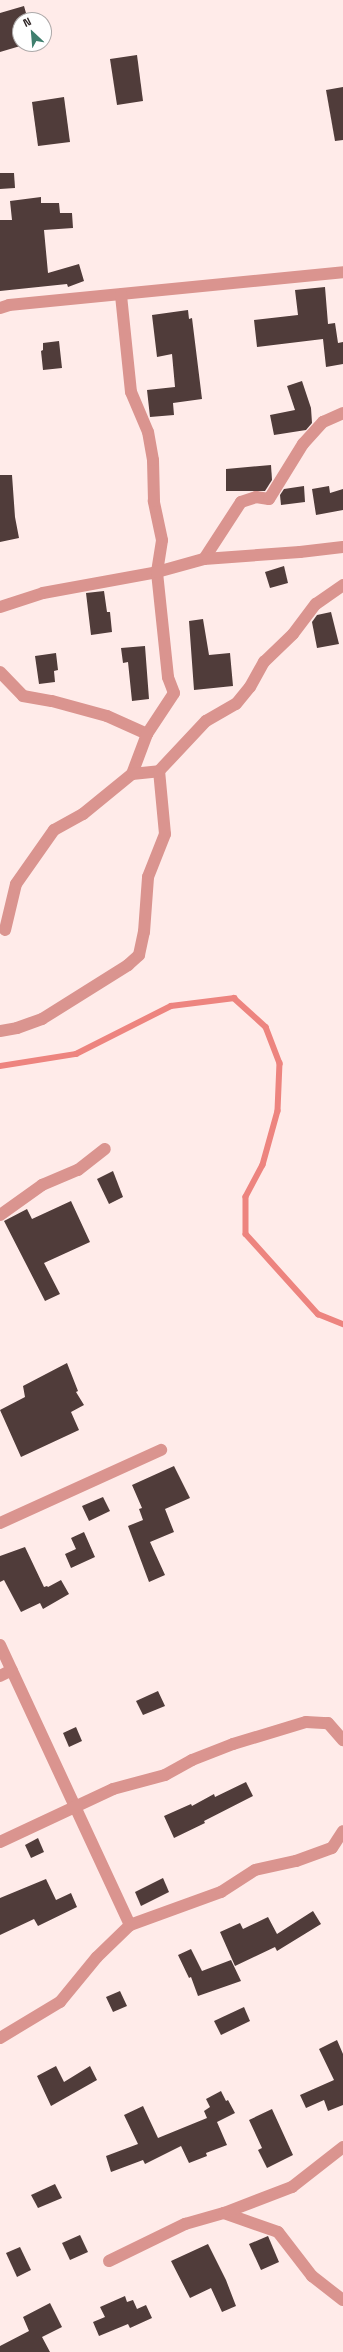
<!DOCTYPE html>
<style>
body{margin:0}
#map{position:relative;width:343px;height:2352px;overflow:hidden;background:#ffebe9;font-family:"Space Grotesk",sans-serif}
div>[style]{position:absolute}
.stream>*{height:5.5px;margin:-2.75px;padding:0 2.75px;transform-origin:2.75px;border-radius:2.75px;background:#ed847f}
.building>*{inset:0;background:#503c3a}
.minor>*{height:12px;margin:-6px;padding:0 6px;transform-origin:6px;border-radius:6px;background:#da948f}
span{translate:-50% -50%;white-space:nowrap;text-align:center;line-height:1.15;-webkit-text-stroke:4px #fff;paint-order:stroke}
.north{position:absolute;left:12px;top:12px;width:40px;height:40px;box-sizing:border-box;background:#fff;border:1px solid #ada9a9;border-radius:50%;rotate:334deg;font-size:11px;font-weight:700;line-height:16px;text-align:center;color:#312727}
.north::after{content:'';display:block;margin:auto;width:14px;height:18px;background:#3f7f6e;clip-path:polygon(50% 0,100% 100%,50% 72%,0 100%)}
</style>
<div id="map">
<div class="stream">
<div style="left:0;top:1066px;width:77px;rotate:-9deg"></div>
<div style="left:76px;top:1054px;width:106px;rotate:-26.8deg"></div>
<div style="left:171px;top:1006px;width:64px;rotate:-7.2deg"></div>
<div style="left:234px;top:998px;width:43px;rotate:42.2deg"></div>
<div style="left:266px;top:1027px;width:39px;rotate:69deg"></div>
<div style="left:280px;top:1063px;width:48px;rotate:92.4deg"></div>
<div style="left:278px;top:1111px;width:56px;rotate:105.5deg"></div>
<div style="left:263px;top:1165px;width:36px;rotate:118deg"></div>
<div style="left:246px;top:1197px;width:37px;rotate:90deg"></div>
<div style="left:246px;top:1234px;width:108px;rotate:48deg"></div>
<div style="left:318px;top:1314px;width:27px;rotate:22deg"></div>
</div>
<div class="building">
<div style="clip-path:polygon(24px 6px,28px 20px,20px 20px,20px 44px,27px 44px,0 52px,0 13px)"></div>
<div style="clip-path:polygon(137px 55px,143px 101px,117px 105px,110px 59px)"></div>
<div style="clip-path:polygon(343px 87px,343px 140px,335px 141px,326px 90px)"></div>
<div style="clip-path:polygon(64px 97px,70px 142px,38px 146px,32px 102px)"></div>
<div style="clip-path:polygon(0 173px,14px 173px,15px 188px,0 189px)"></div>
<div style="clip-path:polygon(41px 197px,41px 203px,59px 203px,60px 213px,72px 213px,73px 228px,44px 230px,48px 273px,79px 264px,84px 281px,68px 287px,67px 284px,0 291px,0 220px,12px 220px,10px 201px)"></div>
<div style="clip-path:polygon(325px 287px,328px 324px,335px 323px,338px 343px,343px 342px,343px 364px,326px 367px,323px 339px,257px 347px,254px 320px,298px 315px,295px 290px)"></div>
<div style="clip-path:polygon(188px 310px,189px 319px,192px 318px,202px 399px,173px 403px,174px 415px,150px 417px,147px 390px,175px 387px,172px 354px,157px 357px,152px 315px)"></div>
<div style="clip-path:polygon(59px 341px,62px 368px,43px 370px,41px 351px,43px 350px,43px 343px)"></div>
<div style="clip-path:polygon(302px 381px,311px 408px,312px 423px,306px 430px,274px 435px,270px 415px,295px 410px,287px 386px)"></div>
<div style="clip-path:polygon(271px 465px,272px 480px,265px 491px,226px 491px,226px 469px)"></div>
<div style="clip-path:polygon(0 475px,12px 475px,15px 517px,19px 538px,0 542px)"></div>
<div style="clip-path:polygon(304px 486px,305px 502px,281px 505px,280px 495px,284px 489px)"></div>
<div style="clip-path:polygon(329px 486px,330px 493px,343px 489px,343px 510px,316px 515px,312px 489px)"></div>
<div style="clip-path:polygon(284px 566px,288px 583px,270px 588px,265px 572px)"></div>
<div style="clip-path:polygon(104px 591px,107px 612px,110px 612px,112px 632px,91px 635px,86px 593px)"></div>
<div style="clip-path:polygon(331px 612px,339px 644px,317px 648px,312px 622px,317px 615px)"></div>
<div style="clip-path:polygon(203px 619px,209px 655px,230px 653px,233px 686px,194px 690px,189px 621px)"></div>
<div style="clip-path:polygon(145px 646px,149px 699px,132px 701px,128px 662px,123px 663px,121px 648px)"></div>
<div style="clip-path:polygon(56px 653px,58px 670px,54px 671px,55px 682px,39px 684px,35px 656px)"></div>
<div style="clip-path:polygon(113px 1171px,123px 1197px,109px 1204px,97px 1179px)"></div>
<div style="clip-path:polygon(71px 1201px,90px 1242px,44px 1263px,60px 1294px,45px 1301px,4px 1221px,27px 1209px,32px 1219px)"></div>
<div style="clip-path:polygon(67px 1363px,78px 1391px,76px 1392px,84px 1405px,71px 1412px,79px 1430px,21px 1457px,0 1410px,25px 1397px,23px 1386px)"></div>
<div style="clip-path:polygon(174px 1466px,190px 1498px,165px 1509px,174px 1532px,150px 1542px,165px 1575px,149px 1582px,128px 1526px,143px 1520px,139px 1509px,142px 1508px,132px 1485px)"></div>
<div style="clip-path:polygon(103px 1497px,110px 1511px,89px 1521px,82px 1506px)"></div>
<div style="clip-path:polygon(84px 1532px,95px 1557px,71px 1568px,65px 1554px,76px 1549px,71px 1538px)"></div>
<div style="clip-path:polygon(25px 1547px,44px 1587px,47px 1586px,48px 1587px,61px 1580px,69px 1594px,43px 1609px,40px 1603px,21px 1612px,4px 1580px,0 1582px,0 1556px)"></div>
<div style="clip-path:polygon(158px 1691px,165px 1706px,143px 1715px,136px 1701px)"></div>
<div style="clip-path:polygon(76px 1727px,82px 1741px,69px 1747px,63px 1733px)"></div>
<div style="clip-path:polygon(246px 1782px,253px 1796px,204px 1821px,205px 1823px,174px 1838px,164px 1816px,191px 1804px,192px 1806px,214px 1794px,215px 1797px)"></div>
<div style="clip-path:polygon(38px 1838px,44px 1852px,31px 1858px,25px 1845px)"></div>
<div style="clip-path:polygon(163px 1878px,169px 1892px,141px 1906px,135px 1892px)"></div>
<div style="clip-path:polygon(46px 1879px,56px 1900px,71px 1893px,77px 1907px,38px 1926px,34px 1919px,0 1935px,0 1898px)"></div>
<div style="clip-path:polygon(313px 1911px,321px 1924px,277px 1951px,275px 1947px,235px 1966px,220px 1932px,240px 1923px,243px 1929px,268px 1917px,277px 1934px)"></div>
<div style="clip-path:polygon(191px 1949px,202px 1971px,231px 1960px,241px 1981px,198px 1996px,191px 1977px,189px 1978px,178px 1955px)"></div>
<div style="clip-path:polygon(120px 1991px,127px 2006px,113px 2012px,106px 1997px)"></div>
<div style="clip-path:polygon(244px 2007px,250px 2021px,221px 2035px,214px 2021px)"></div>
<div style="clip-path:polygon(337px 2040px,343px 2054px,343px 2105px,328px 2111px,324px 2100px,306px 2108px,300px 2095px,334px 2080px,319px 2049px)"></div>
<div style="clip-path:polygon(56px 2066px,64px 2082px,90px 2066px,97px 2080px,51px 2106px,37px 2076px)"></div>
<div style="clip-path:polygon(221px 2091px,226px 2101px,228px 2100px,235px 2113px,217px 2122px,227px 2145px,206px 2153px,207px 2156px,189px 2163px,181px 2146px,145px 2164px,143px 2160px,111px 2172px,106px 2156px,138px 2144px,124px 2115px,143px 2106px,158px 2138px,207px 2118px,204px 2111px,210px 2107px,206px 2099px)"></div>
<div style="clip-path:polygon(272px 2109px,293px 2155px,267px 2168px,258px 2150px,262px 2148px,249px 2120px)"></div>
<div style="clip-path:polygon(55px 2184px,62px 2198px,38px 2208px,31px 2195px)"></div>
<div style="clip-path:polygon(80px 2235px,88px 2252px,70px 2260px,62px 2243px)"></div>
<div style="clip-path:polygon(268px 2236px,279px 2262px,261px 2270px,249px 2244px)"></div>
<div style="clip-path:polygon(208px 2244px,226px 2280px,236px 2306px,222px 2312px,211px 2288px,190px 2298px,171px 2261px)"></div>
<div style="clip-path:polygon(20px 2247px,31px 2270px,17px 2277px,6px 2253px)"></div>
<div style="clip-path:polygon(125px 2296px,127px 2302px,133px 2300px,137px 2309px,146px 2305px,152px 2318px,130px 2328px,128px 2324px,99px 2336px,93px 2322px,105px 2317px,100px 2307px)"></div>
<div style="clip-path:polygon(50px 2303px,62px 2327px,42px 2337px,50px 2352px,0 2352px,0 2346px,29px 2331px,23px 2317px)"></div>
</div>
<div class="minor">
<div style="left:0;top:308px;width:9px;rotate:-18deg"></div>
<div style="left:9px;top:305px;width:336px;rotate:-5.6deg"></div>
<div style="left:204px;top:559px;width:68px;rotate:-57deg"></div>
<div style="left:241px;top:502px;width:16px;rotate:-18deg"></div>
<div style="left:256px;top:497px;width:13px;rotate:9deg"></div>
<div style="left:269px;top:499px;width:65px;rotate:-58.3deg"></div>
<div style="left:303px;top:444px;width:30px;rotate:-48deg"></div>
<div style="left:323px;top:422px;width:22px;rotate:-24deg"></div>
<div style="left:0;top:607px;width:45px;rotate:-18deg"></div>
<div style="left:43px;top:593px;width:116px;rotate:-10.4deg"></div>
<div style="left:157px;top:572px;width:32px;rotate:-81deg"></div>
<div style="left:162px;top:540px;width:40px;rotate:-102deg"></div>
<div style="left:154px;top:501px;width:41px;rotate:-91.4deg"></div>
<div style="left:153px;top:460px;width:28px;rotate:-100deg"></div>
<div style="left:148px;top:432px;width:43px;rotate:-113deg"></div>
<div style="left:131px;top:392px;width:98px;rotate:-95.9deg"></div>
<div style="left:0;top:672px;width:33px;rotate:46deg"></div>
<div style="left:23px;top:696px;width:29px;rotate:10deg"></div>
<div style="left:52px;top:701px;width:57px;rotate:15.3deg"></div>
<div style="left:107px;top:716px;width:44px;rotate:24.2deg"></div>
<div style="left:147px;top:734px;width:49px;rotate:-56.6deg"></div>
<div style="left:174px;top:693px;width:17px;rotate:-111deg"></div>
<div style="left:168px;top:677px;width:106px;rotate:-96deg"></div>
<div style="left:157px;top:572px;width:49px;rotate:-15.5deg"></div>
<div style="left:204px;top:559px;width:96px;rotate:-4.2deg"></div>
<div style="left:300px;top:552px;width:43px;rotate:-6.6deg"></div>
<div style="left:132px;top:774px;width:43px;rotate:-69.4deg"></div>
<div style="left:5px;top:930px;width:47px;rotate:-76.6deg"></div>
<div style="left:16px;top:884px;width:66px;rotate:-54.9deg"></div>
<div style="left:54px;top:830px;width:33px;rotate:-29deg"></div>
<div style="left:83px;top:814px;width:63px;rotate:-39.2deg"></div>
<div style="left:132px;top:774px;width:27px;rotate:-6deg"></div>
<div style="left:0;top:1031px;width:17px;rotate:-10deg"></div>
<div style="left:17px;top:1028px;width:27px;rotate:-20deg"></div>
<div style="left:42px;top:1019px;width:102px;rotate:-32.1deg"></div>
<div style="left:128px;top:965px;width:15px;rotate:-42deg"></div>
<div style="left:139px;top:955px;width:24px;rotate:-78deg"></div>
<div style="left:144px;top:932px;width:55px;rotate:-85.8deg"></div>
<div style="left:148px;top:877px;width:46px;rotate:-68.4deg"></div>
<div style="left:165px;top:834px;width:63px;rotate:-95.4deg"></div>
<div style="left:159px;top:771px;width:69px;rotate:-46.8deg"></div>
<div style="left:206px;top:721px;width:34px;rotate:-30deg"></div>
<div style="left:236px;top:704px;width:22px;rotate:-51deg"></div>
<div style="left:250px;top:687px;width:29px;rotate:-61deg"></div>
<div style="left:264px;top:662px;width:40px;rotate:-44deg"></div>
<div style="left:293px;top:634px;width:38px;rotate:-53deg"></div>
<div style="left:316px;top:604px;width:33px;rotate:-35deg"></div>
<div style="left:0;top:1215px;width:52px;rotate:-35.5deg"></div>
<div style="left:42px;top:1185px;width:39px;rotate:-23deg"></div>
<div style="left:78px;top:1170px;width:34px;rotate:-38deg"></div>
<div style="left:0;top:1523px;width:177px;rotate:-24.4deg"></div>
<div style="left:0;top:1645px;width:309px;rotate:65.1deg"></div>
<div style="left:0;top:1676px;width:13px;rotate:-27deg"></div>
<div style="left:0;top:1842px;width:125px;rotate:-25.1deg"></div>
<div style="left:113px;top:1789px;width:54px;rotate:-15.1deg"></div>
<div style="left:165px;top:1775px;width:31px;rotate:-29deg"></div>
<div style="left:192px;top:1760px;width:44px;rotate:-21.3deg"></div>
<div style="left:233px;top:1744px;width:76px;rotate:-16.8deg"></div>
<div style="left:306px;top:1722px;width:22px;rotate:3deg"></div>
<div style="left:328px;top:1723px;width:23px;rotate:49deg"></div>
<div style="left:0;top:2038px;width:70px;rotate:-31deg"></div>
<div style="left:60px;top:2002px;width:58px;rotate:-50.6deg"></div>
<div style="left:97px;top:1957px;width:46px;rotate:-44.1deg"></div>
<div style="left:130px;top:1925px;width:97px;rotate:-19.9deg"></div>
<div style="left:221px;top:1892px;width:40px;rotate:-32.9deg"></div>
<div style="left:255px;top:1870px;width:42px;rotate:-12.4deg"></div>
<div style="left:296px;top:1861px;width:38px;rotate:-20deg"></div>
<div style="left:332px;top:1848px;width:20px;rotate:-57deg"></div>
<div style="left:224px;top:2213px;width:57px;rotate:19.4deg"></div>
<div style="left:278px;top:2232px;width:56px;rotate:52.3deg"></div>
<div style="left:312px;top:2276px;width:39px;rotate:38deg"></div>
<div style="left:109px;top:2261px;width:85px;rotate:-26deg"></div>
<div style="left:185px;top:2224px;width:41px;rotate:-15.8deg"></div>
<div style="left:224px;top:2213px;width:73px;rotate:-20.9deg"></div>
<div style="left:292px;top:2187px;width:65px;rotate:-38.1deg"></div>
</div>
<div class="north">N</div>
</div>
